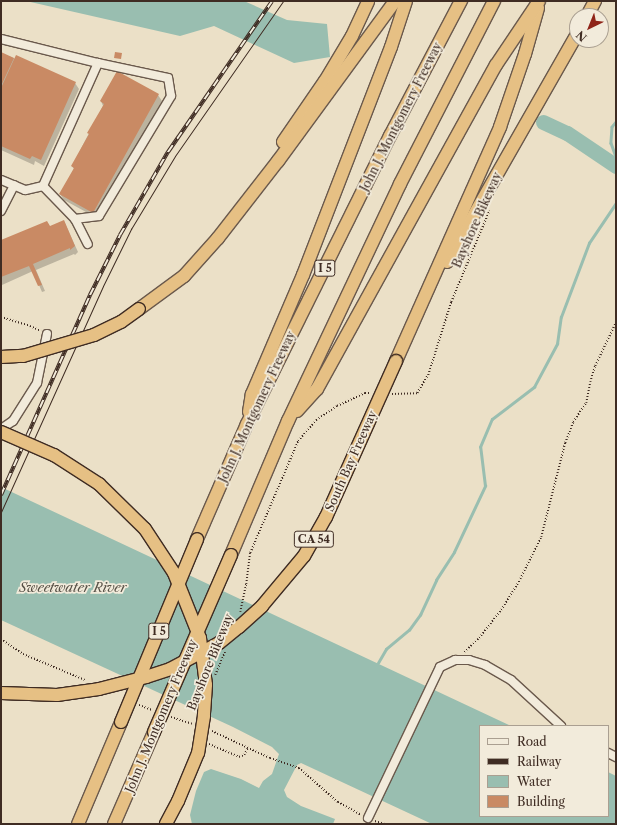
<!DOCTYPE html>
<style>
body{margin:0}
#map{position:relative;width:617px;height:825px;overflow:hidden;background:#ebe0c7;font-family:"Libre Caslon Text",serif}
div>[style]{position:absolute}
.water>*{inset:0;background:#99beb0}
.shadow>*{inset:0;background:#0003}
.stream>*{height:2.5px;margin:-1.25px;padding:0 1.25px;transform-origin:1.25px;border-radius:1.25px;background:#99beb0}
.river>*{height:15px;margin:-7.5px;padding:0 7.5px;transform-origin:7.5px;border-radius:7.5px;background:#99beb0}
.building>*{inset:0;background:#c98a64}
.path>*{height:1.5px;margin-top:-0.75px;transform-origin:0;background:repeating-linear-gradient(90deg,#3f2c23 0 1px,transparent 0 3px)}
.roads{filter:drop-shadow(1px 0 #6a594c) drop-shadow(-1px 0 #6a594c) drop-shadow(0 1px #6a594c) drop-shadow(0 -1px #6a594c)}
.minor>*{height:8px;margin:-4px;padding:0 4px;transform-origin:4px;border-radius:4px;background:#f2ebdb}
.highway>*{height:12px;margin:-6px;padding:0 6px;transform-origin:6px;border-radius:6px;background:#e6c084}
.tram>*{height:1px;margin:-0.5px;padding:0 0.5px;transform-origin:0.5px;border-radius:0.5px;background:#3f2c23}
.rail>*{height:4px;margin-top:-2px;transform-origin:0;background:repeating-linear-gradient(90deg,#f2ebdb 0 8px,#3f2c23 0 16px);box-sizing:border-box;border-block:1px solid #3f2c23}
.path-bridge>*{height:1.5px;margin-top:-0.75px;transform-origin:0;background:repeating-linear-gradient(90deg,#3f2c23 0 1px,transparent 0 3px)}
.bridges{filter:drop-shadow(1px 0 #3f2c23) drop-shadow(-1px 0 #3f2c23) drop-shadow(0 1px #3f2c23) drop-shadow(0 -1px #3f2c23)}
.highway-bridge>*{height:12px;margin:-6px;padding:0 6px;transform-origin:6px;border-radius:6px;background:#e6c084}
span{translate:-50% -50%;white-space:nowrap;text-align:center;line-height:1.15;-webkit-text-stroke:3.5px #f2ebdb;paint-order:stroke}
.shield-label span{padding:1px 3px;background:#f2ebdb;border:1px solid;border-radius:3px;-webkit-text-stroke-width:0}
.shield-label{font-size:11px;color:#3f2c23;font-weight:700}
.street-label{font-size:12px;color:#3f2c23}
.water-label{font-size:13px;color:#565046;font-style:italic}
.frame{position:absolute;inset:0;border:2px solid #3f2c23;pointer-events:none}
.legend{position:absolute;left:479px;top:725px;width:130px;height:92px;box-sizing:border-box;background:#f2ebdb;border:1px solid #aa9f91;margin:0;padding:5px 7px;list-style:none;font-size:12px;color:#3f2c23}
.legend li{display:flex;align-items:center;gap:8px;height:20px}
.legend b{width:20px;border:1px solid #aa9f91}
.north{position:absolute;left:569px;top:8px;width:40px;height:40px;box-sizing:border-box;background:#f2ebdb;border:1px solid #aa9f91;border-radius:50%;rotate:223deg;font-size:11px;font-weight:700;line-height:16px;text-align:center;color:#3f2c23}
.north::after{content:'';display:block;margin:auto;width:14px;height:18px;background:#8f2418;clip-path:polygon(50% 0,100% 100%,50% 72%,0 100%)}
</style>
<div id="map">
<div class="water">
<div style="clip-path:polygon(26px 1px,244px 1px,287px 20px,327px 24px,330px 57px,294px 63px,214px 26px,180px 36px)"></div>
<div style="clip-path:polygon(1px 487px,511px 726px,480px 726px,480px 816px,608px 816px,608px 772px,616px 776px,616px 824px,432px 824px,301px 763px,297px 765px,284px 790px,287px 797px,301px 806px,335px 819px,333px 824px,192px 824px,190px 815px,196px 791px,204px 772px,211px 769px,241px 779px,259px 788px,263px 781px,272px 774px,279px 754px,272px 747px,233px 727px,1px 620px)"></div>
</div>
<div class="shadow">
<div style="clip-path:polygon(1px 53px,75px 83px,79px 89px,44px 166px,35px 161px,34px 165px,1px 150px)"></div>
<div style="clip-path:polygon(158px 95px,162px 101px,97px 218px,64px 200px,60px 194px,74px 169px,72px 166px,103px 106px,101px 101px)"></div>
<div style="clip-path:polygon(64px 221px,78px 252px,75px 255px,74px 254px,36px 270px,45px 291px,42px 292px,33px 271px,2px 285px,1px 248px)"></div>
</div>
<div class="stream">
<div style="left:616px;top:122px;width:6px;rotate:129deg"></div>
<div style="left:612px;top:127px;width:16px;rotate:94deg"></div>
<div style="left:611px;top:143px;width:15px;rotate:70deg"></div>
<div style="left:378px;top:663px;width:16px;rotate:-60deg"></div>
<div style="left:386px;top:649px;width:30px;rotate:-40deg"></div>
<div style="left:409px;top:630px;width:19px;rotate:-54deg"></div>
<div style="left:420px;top:615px;width:38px;rotate:-65deg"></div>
<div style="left:436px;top:580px;width:33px;rotate:-57deg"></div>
<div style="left:454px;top:552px;width:73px;rotate:-64.8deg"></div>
<div style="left:485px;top:486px;width:39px;rotate:-97deg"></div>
<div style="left:480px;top:447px;width:30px;rotate:-67deg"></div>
<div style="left:492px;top:419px;width:53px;rotate:-37.3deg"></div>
<div style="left:534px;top:387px;width:49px;rotate:-61.9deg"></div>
<div style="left:557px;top:344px;width:27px;rotate:-82deg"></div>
<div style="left:561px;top:317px;width:79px;rotate:-69.3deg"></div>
<div style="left:589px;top:243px;width:48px;rotate:-56deg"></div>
</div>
<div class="river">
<div style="left:543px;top:122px;width:26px;rotate:25deg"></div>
<div style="left:567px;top:133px;width:59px;rotate:34deg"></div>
</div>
<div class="building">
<div style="clip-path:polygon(1px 52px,14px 58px,1px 86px)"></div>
<div style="clip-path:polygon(115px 52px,122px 53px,121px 59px,114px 58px)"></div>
<div style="clip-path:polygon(16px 55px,76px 82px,41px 160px,32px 156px,30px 159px,1px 146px,1px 88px)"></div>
<div style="clip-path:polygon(117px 71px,159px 94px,93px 213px,59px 194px,74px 168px,71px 166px,89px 134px,87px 133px,104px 104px,100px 101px)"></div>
<div style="clip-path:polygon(64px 220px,75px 246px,70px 250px,70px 248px,33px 264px,42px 285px,38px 286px,29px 266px,1px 277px,1px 240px,47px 221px,50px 226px)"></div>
</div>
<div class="path">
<div style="left:1px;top:317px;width:30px;rotate:17deg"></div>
<div style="left:30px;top:326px;width:12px;rotate:24deg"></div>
<div style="left:392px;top:394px;width:25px;rotate:-2deg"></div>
<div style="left:417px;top:393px;width:21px;rotate:-59deg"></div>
<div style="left:428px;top:375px;width:77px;rotate:-72.5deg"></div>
<div style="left:451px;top:302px;width:99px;rotate:-67.3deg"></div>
<div style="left:246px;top:584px;width:31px;rotate:-83deg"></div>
<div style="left:250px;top:553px;width:122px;rotate:-66.8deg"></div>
<div style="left:298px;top:441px;width:28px;rotate:-49deg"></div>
<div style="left:316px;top:420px;width:25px;rotate:-34deg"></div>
<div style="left:337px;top:406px;width:31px;rotate:-25deg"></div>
<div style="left:365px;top:393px;width:5px"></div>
<div style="left:1px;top:639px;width:27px;rotate:34deg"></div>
<div style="left:23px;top:654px;width:67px;rotate:22.8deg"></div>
<div style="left:464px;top:652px;width:21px;rotate:-43deg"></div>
<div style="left:479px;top:638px;width:36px;rotate:-52deg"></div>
<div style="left:501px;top:610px;width:36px;rotate:-58deg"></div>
<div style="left:520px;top:579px;width:47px;rotate:-63.4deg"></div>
<div style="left:541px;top:537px;width:97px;rotate:-75.7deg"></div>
<div style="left:565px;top:443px;width:22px;rotate:-69deg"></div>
<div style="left:573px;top:422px;width:23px;rotate:-56deg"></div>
<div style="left:586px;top:403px;width:21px;rotate:-79deg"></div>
<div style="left:590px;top:382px;width:17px;rotate:-73deg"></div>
<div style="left:595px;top:366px;width:49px;rotate:-64.5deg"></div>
<div style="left:139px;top:705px;width:14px;rotate:21deg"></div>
<div style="left:171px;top:717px;width:22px;rotate:18deg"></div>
<div style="left:212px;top:731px;width:64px;rotate:25deg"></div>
<div style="left:270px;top:758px;width:31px;rotate:19deg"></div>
<div style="left:299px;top:768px;width:52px;rotate:41.1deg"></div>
<div style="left:338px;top:802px;width:26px;rotate:29deg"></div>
<div style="left:209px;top:744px;width:33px;rotate:23deg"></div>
<div style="left:239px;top:757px;width:5px;rotate:-22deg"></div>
<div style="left:244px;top:755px;width:9px;rotate:-63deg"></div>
<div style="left:375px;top:821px;width:10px;rotate:17deg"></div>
</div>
<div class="roads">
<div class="minor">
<div style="left:1px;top:39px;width:100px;rotate:13.9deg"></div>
<div style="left:98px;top:63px;width:135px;rotate:114.1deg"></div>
<div style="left:43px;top:186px;width:18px;rotate:167deg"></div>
<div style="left:25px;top:190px;width:26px;rotate:-157deg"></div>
<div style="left:43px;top:186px;width:46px;rotate:45.9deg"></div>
<div style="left:75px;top:219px;width:24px;rotate:-7deg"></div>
<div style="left:99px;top:216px;width:140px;rotate:-59deg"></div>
<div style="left:171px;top:96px;width:18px;rotate:-99deg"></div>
<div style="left:168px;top:78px;width:72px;rotate:-167.9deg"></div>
<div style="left:1px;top:211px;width:29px;rotate:-63deg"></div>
<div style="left:75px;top:219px;width:28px;rotate:63deg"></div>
<div style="left:1px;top:429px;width:14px;rotate:-34deg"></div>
<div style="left:13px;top:421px;width:45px;rotate:-57.7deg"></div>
<div style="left:37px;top:383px;width:50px;rotate:-78.5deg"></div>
<div style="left:608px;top:753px;width:9px;rotate:27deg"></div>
<div style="left:368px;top:818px;width:167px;rotate:-64.5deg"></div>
<div style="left:440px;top:667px;width:17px;rotate:-25deg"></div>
<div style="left:455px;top:660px;width:14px"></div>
<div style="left:469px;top:660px;width:17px;rotate:17deg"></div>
<div style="left:485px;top:665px;width:30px;rotate:30deg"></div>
<div style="left:511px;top:680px;width:68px;rotate:42.6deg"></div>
</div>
<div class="highway">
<div style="left:587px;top:16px;width:17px;rotate:-62deg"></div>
<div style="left:283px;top:142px;width:74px;rotate:-55.5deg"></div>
<div style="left:325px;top:81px;width:52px;rotate:-59deg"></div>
<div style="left:352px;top:36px;width:38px;rotate:-65deg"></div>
<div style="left:447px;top:262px;width:262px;rotate:-60.3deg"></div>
<div style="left:139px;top:309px;width:56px;rotate:-36.3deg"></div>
<div style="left:184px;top:276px;width:51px;rotate:-48.2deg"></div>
<div style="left:218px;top:238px;width:98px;rotate:-52.1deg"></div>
<div style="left:278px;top:161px;width:198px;rotate:-53.8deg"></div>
<div style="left:396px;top:361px;width:256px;rotate:-66deg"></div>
<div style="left:500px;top:127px;width:77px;rotate:-71.1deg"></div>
<div style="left:525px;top:54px;width:48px;rotate:-74.2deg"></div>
<div style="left:297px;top:411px;width:30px;rotate:-48deg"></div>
<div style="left:317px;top:389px;width:370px;rotate:-61.1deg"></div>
<div style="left:496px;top:65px;width:77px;rotate:-56.1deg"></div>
<div style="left:249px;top:412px;width:18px;rotate:-81deg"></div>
<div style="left:252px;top:394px;width:129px;rotate:-66.8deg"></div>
<div style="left:303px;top:275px;width:244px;rotate:-68.9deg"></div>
<div style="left:391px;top:47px;width:48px;rotate:-71.9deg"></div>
<div style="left:197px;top:539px;width:125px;rotate:-66.5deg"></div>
<div style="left:247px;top:424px;width:322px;rotate:-63.6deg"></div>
<div style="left:390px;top:136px;width:153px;rotate:-62.3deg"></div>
<div style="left:231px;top:555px;width:146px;rotate:-67deg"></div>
<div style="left:288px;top:421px;width:262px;rotate:-64.7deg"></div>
<div style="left:400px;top:184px;width:206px;rotate:-62.8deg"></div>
<div style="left:78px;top:824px;width:111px;rotate:-67.1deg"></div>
<div style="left:114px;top:824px;width:100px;rotate:-66.5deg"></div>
</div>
</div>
<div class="tram">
<div style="left:1px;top:512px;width:248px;rotate:-65.7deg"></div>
<div style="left:103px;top:286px;width:64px;rotate:-63.8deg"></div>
<div style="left:131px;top:229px;width:85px;rotate:-58.9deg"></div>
<div style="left:175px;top:156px;width:189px;rotate:-55.1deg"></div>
</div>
<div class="rail">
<div style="left:1px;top:495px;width:219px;rotate:-66deg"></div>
<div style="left:90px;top:295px;width:67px;rotate:-63.4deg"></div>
<div style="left:120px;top:235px;width:96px;rotate:-60deg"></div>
<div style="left:168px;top:152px;width:183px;rotate:-55.4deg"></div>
</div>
<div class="path-bridge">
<div style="left:240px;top:612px;width:29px;rotate:-78deg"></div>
<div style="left:215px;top:675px;width:26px;rotate:-67deg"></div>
</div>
<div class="bridges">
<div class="highway-bridge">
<div style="left:1px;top:357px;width:22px;rotate:-3deg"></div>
<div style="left:23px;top:356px;width:74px;rotate:-16.5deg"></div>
<div style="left:94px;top:335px;width:30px;rotate:-26deg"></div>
<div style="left:121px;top:322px;width:22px;rotate:-36deg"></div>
<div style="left:1px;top:432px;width:58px;rotate:23.5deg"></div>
<div style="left:54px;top:455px;width:54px;rotate:32.8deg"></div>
<div style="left:99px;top:484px;width:64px;rotate:44.4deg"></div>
<div style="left:145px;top:529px;width:53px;rotate:56.6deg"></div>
<div style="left:174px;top:573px;width:70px;rotate:68.2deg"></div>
<div style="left:200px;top:638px;width:47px;rotate:82.7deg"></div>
<div style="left:206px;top:685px;width:31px;rotate:94deg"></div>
<div style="left:204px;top:716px;width:37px;rotate:99deg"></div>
<div style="left:198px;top:753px;width:52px;rotate:112.6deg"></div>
<div style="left:178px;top:801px;width:26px;rotate:118deg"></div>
<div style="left:1px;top:693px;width:56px;rotate:2deg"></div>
<div style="left:57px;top:695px;width:42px;rotate:-8.1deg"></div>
<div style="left:99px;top:689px;width:49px;rotate:-14.3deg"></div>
<div style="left:146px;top:677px;width:25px;rotate:-18deg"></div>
<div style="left:170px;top:669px;width:55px;rotate:-28deg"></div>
<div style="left:219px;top:643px;width:26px;rotate:-39deg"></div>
<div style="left:239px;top:627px;width:31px;rotate:-42deg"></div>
<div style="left:262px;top:606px;width:65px;rotate:-50deg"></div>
<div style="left:304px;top:556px;width:45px;rotate:-60.6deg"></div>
<div style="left:326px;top:517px;width:171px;rotate:-65.8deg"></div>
<div style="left:121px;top:722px;width:198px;rotate:-67.4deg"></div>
<div style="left:154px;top:732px;width:193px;rotate:-66.5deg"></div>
</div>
</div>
<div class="shield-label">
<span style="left:325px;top:268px">I 5</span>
<span style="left:314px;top:539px">CA 54</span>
<span style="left:159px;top:631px">I 5</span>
</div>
<div class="street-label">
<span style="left:401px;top:117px;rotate:-63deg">John J. Montgomery Freeway</span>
<span style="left:477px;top:220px;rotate:-66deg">Bayshore Bikeway</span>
<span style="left:257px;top:407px;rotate:-65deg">John J. Montgomery Freeway</span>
<span style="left:351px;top:461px;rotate:-66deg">South Bay Freeway</span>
<span style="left:210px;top:662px;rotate:-68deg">Bayshore Bikeway</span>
<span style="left:161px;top:716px;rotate:-67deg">John J. Montgomery Freeway</span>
</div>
<div class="water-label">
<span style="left:73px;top:587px">Sweetwater River</span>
</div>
<div class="frame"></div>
<ul class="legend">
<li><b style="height:5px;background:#f2ebdb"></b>Road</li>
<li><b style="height:5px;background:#3f2c23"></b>Railway</li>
<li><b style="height:11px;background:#99beb0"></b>Water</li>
<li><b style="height:11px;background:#c98a64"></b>Building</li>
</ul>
<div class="north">N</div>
</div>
